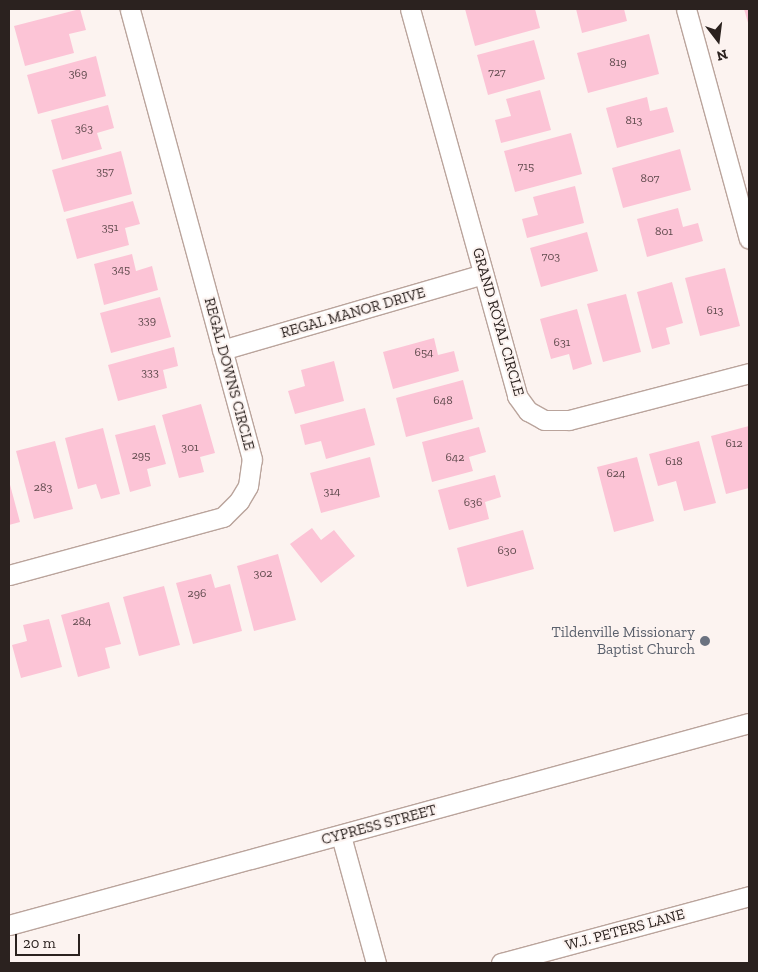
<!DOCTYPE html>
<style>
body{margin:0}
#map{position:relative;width:758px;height:972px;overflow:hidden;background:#fcf3f0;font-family:"Zilla Slab",serif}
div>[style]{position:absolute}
.building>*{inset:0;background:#fcc4d6}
.roads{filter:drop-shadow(1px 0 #baa49c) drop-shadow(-1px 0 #baa49c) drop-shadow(0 1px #baa49c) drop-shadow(0 -1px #baa49c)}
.street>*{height:19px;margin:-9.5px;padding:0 9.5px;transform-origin:9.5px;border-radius:9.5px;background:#fff}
.dots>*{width:14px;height:14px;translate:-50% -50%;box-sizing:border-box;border:2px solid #fcf3f0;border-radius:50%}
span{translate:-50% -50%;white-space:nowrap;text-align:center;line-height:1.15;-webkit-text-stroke:4px #fcf3f0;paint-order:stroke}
.number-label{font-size:12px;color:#5f4a4d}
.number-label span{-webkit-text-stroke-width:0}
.street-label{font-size:15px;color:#2b221f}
.worship-label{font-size:15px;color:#5b616d}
.right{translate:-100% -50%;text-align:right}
.frame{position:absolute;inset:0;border:10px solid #2b221f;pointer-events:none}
.north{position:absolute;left:693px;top:15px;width:50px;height:50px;-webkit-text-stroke:4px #fcf3f0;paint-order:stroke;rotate:165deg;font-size:14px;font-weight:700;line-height:20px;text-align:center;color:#2b221f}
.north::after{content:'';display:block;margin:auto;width:18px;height:22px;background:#2b221f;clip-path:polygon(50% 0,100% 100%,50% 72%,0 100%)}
.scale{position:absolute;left:15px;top:934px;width:65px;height:22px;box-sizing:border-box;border:2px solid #2b221f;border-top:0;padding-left:6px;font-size:15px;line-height:18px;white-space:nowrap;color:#2b221f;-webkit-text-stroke:4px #fcf3f0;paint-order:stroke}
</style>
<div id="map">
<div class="building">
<div style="clip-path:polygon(80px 9px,86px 30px,69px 34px,74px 53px,25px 66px,14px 26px)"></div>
<div style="clip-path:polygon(465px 9px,535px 9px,540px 28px,475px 46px)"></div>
<div style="clip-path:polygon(576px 9px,624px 9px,627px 21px,582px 33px)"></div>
<div style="clip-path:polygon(744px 9px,749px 9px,749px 26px)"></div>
<div style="clip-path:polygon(649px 34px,659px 74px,588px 93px,577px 53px)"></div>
<div style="clip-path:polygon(534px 40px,545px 79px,488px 95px,477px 55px)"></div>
<div style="clip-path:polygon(96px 56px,106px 96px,38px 114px,27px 75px)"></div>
<div style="clip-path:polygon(540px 90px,551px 130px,501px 143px,495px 120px,511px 116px,506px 99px)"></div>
<div style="clip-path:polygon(647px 97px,650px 111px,667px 107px,674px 132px,617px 148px,606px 108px)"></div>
<div style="clip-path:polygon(108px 105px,114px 128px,97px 133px,102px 149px,62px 160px,51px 120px)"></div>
<div style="clip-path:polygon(571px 133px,582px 174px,515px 192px,504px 151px)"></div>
<div style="clip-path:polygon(680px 149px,691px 190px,623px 208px,612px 168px)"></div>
<div style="clip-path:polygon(121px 151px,132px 194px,64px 212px,52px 170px)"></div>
<div style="clip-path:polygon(575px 186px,584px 223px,527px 238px,522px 219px,538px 215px,533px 197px)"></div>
<div style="clip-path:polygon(133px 201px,140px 224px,125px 228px,129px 245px,77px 259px,66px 219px)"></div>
<div style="clip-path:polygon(678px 208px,683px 227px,698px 223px,703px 241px,647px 257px,637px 219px)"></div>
<div style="clip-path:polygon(587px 232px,598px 271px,541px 287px,530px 248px)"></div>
<div style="clip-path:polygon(132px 254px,136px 271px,152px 266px,158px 290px,104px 305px,94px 264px)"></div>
<div style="clip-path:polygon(725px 268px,740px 326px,700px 336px,685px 278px)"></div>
<div style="clip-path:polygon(672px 282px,683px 323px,666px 328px,670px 344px,652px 349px,637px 292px)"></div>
<div style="clip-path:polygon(626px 294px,641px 352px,603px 362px,587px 304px)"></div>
<div style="clip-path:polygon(160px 297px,171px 337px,111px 353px,100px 313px)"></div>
<div style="clip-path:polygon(577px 309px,592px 364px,573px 370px,569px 354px,551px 359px,540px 319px)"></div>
<div style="clip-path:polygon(434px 338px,438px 355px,454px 351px,459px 371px,393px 389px,383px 352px)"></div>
<div style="clip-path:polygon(174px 347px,178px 366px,163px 370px,167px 388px,118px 401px,108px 365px)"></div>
<div style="clip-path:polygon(334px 361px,344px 401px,295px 414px,288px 391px,305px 386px,301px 370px)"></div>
<div style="clip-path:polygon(463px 380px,473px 419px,406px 437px,396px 398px)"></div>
<div style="clip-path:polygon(201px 404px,215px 453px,200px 457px,204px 472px,179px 478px,162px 415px)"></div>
<div style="clip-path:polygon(365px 408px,375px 445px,326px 459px,321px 441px,305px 445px,300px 425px)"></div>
<div style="clip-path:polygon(155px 425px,166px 464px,147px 469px,151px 486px,130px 492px,115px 435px)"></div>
<div style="clip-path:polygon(749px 426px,749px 488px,726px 494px,711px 436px)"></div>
<div style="clip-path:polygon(479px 427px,486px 452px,469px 457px,473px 471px,432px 482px,422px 442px)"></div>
<div style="clip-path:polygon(103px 428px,120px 494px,101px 499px,96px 484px,78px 489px,65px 438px)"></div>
<div style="clip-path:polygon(55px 441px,73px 509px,34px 519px,16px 451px)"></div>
<div style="clip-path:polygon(699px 441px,716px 503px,684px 511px,676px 481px,658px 486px,649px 454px)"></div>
<div style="clip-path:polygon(370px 457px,380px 497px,321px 513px,310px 473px)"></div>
<div style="clip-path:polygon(637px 457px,654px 521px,614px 532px,597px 467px)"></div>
<div style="clip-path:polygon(495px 475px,501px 497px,485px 502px,489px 519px,449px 530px,438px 490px)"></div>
<div style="clip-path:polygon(9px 481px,20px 522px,9px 525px)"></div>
<div style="clip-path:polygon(312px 528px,321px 540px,334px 530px,355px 556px,321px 583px,290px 544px)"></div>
<div style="clip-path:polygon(523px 530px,534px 569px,467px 587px,457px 548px)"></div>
<div style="clip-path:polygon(278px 554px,296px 620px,254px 631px,237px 566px)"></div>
<div style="clip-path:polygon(211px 574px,215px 588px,230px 584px,242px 631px,193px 644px,176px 583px)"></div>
<div style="clip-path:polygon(164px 586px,180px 645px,139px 656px,123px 597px)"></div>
<div style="clip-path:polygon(109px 602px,121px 644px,105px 648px,110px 668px,78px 677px,61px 615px)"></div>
<div style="clip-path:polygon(49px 619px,62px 667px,21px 678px,12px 645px,27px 641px,23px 625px)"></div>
</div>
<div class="roads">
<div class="street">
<div style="left:410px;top:9px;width:402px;rotate:74.5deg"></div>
<div style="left:517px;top:396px;width:19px;rotate:54deg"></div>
<div style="left:528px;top:411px;width:18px;rotate:29deg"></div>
<div style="left:544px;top:420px;width:25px"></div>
<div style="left:569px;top:420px;width:186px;rotate:-14.6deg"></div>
<div style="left:686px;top:9px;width:238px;rotate:74.7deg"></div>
<div style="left:222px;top:350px;width:272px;rotate:-16.2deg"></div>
<div style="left:9px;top:575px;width:222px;rotate:-15.2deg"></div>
<div style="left:223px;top:517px;width:23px;rotate:-45deg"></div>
<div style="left:239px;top:501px;width:17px;rotate:-59deg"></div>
<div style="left:248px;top:486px;width:27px;rotate:-82deg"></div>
<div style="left:252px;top:459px;width:466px;rotate:-105.2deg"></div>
<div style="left:341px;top:836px;width:132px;rotate:74.6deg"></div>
<div style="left:9px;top:925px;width:767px;rotate:-15.27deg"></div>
<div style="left:501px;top:963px;width:257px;rotate:-15.1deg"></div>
</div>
</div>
<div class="dots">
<div style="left:705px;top:641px;background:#6b7280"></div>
</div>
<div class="number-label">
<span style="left:618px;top:63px">819</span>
<span style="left:497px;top:73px">727</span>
<span style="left:78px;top:74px">369</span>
<span style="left:634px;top:121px">813</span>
<span style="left:84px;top:129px">363</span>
<span style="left:526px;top:167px">715</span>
<span style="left:105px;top:172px">357</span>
<span style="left:650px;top:179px">807</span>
<span style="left:110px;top:228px">351</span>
<span style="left:664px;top:232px">801</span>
<span style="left:551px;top:257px">703</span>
<span style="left:121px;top:270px">345</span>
<span style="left:715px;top:311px">613</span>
<span style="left:147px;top:321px">339</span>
<span style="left:562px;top:343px">631</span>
<span style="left:424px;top:353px">654</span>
<span style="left:150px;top:373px">333</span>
<span style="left:443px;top:401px">648</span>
<span style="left:734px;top:444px">612</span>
<span style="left:190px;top:448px">301</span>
<span style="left:141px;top:456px">295</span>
<span style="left:455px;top:458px">642</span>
<span style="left:674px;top:462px">618</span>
<span style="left:616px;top:474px">624</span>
<span style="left:43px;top:488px">283</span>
<span style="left:332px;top:492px">314</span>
<span style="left:473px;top:503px">636</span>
<span style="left:507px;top:551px">630</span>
<span style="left:263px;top:574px">302</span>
<span style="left:197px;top:594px">296</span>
<span style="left:82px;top:622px">284</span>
</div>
<div class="street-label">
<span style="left:353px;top:313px;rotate:-16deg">REGAL MANOR DRIVE</span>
<span style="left:498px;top:322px;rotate:74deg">GRAND ROYAL CIRCLE</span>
<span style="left:229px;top:374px;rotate:75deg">REGAL DOWNS CIRCLE</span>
<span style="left:379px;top:825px;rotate:-15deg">CYPRESS STREET</span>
<span style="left:625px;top:930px;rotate:-15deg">W.J. PETERS LANE</span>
</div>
<div class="worship-label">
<span class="right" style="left:695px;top:641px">Tildenville Missionary<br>Baptist Church</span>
</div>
<div class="frame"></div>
<div class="north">N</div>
<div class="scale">20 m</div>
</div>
